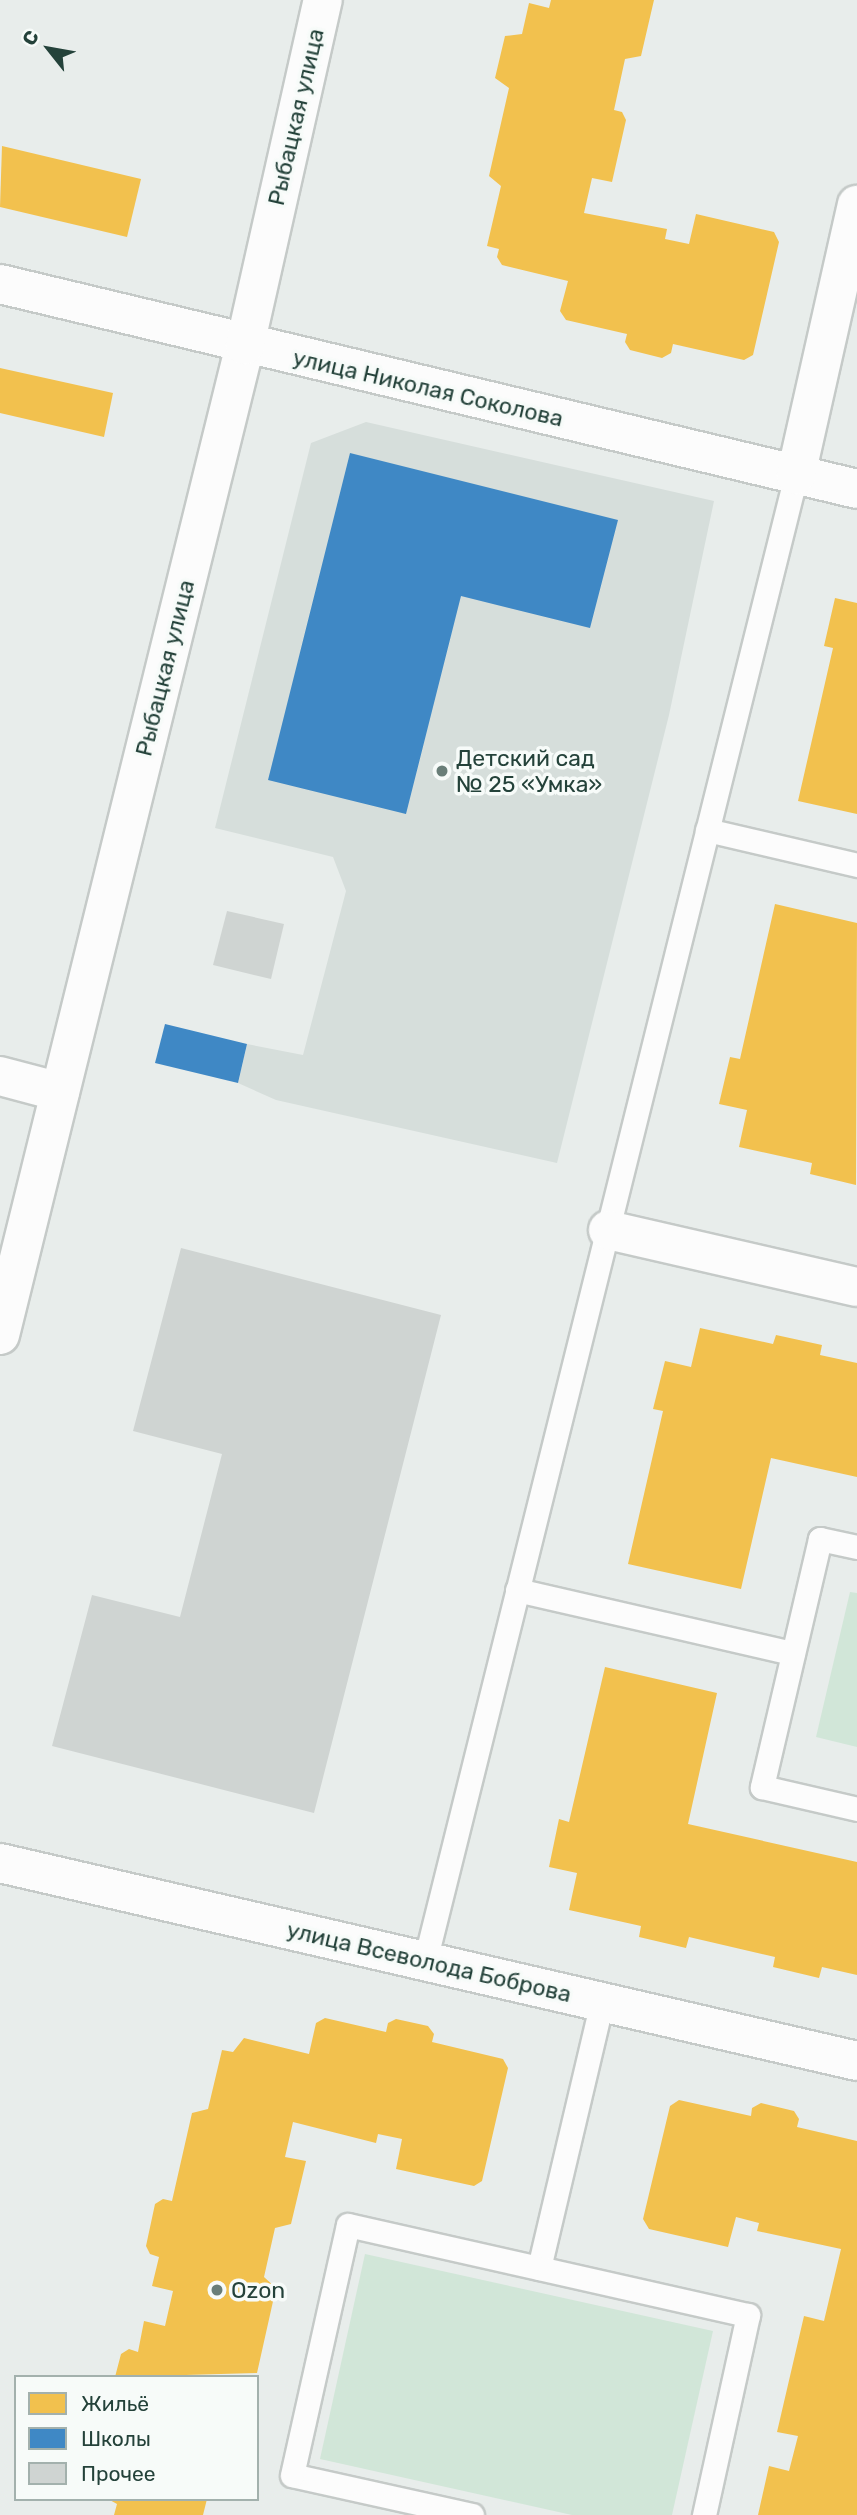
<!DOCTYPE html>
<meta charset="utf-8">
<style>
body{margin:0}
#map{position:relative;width:857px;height:2515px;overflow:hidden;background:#e8edeb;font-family:Rubik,sans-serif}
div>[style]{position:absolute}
.built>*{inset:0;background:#d6dedb}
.green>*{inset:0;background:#d1e6d8}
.homes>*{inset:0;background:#f2c14e}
.schools>*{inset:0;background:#3f88c5}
.building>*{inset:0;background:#cfd4d2}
.roads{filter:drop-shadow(2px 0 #c5cac8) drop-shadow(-2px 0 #c5cac8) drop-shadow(0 2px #c5cac8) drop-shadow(0 -2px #c5cac8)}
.lane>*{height:23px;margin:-11.5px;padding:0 11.5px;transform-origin:11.5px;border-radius:11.5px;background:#fcfcfc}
.street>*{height:38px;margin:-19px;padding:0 19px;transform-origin:19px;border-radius:19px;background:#fcfcfc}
.dots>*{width:19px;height:19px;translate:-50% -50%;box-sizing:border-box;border:4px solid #f7fbf9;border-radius:50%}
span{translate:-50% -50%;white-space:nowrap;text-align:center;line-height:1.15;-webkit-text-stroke:7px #f7fbf9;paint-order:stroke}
.street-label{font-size:23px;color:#24423a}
.poi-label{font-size:23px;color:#24423a}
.left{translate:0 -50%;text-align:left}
.legend{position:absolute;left:14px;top:2375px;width:245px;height:126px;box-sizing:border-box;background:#f7fbf9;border:2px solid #a3b1ad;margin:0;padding:9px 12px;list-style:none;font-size:21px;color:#24423a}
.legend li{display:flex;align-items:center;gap:14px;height:35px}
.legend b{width:35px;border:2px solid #a3b1ad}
.north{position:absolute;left:14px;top:14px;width:70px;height:70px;-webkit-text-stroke:5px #f7fbf9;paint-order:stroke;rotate:301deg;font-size:19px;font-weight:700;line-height:28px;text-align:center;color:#24423a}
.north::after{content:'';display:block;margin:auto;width:24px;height:32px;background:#24423a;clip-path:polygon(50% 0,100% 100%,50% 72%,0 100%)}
</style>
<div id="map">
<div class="built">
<div style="clip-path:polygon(366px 422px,714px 501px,669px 715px,557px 1163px,276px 1100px,238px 1083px,247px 1044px,303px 1055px,346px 891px,333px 857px,215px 828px,311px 443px)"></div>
</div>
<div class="green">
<div style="clip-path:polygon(850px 1592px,857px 1593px,857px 1747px,816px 1737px)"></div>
<div style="clip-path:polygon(365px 2254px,713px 2331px,672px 2515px,572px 2515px,320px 2459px)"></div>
</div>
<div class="homes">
<div style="clip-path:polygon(551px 0,654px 0,641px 56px,625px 59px,614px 110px,622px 112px,626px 120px,612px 182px,592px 178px,584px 213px,667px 229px,665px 239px,689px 244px,696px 214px,774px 232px,779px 242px,753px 355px,744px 360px,673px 344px,671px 353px,662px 358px,630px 350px,625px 342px,627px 334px,566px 320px,560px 311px,568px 281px,502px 265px,497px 257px,499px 249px,487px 246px,501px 186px,489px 176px,509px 88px,495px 78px,505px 36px,522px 34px,529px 3px,549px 8px)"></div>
<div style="clip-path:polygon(2px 146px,141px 179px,127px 237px,0 207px)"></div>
<div style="clip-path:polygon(0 368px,113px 393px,104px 437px,0 413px)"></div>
<div style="clip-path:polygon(835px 598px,857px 603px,857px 814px,798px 801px,833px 648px,824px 646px)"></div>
<div style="clip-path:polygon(775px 904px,857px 923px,856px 1185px,810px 1174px,812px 1163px,739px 1147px,747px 1110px,719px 1104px,730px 1057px,740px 1059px)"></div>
<div style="clip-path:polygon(700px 1328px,773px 1344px,776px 1335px,822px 1345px,820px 1355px,857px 1363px,857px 1477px,771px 1458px,741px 1589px,628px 1564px,663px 1411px,653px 1409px,665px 1361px,691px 1367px)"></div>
<div style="clip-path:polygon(605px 1667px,717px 1693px,688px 1824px,857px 1862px,857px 1975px,822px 1967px,819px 1978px,773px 1967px,775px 1957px,689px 1937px,686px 1948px,639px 1937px,641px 1926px,569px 1910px,577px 1873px,549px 1867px,559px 1819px,569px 1822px)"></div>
<div style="clip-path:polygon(325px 2018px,386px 2032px,388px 2023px,396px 2019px,428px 2026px,434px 2034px,432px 2042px,503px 2059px,508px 2068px,482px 2181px,474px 2186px,396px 2169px,402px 2139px,378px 2134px,376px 2143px,293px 2122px,285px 2157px,306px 2161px,291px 2224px,275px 2228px,264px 2277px,276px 2288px,257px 2373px,115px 2377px,121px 2354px,129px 2349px,138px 2352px,144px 2321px,165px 2326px,173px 2291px,152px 2286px,159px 2257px,150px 2254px,146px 2246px,155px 2204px,163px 2199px,172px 2201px,192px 2113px,208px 2109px,222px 2050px,233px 2052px,244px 2038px,309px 2054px,316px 2023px)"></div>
<div style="clip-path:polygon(679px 2100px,751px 2116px,752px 2108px,761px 2103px,794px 2111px,799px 2119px,797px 2127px,857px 2141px,857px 2515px,758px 2515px,769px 2466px,789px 2471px,798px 2436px,777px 2432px,804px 2316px,824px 2321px,841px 2249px,757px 2231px,759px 2223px,736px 2217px,728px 2247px,649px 2229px,643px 2219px,670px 2106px)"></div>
<div style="clip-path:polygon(108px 2499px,207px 2499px,203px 2515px,114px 2515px,117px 2504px)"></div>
</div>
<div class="schools">
<div style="clip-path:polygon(350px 453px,618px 520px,590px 628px,461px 596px,406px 814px,268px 780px)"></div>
<div style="clip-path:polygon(165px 1024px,247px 1044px,238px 1083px,155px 1063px)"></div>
</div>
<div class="building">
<div style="clip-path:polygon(227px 911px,284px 924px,271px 979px,213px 965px)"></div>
<div style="clip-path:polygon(181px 1248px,441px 1315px,314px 1813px,52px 1746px,92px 1595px,180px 1617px,222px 1454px,133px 1431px)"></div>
</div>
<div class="roads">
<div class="lane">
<div style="left:707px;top:830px;width:154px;rotate:13.1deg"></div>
<div style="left:857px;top:1547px;width:38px;rotate:-168deg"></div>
<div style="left:820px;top:1539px;width:255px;rotate:103.2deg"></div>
<div style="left:762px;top:1787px;width:98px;rotate:13deg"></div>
<div style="left:517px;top:1590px;width:283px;rotate:12.9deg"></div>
<div style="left:425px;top:1961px;width:1532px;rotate:-75.98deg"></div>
<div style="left:539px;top:2268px;width:273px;rotate:-76.7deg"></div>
<div style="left:472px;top:2515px;width:184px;rotate:-167.5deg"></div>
<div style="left:292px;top:2475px;width:256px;rotate:-77.4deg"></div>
<div style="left:348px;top:2225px;width:410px;rotate:12.7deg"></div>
<div style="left:748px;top:2315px;width:205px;rotate:102.4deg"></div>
</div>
<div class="street">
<div style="left:0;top:284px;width:881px;rotate:13.45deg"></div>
<div style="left:796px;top:475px;width:277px;rotate:-77.3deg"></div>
<div style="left:0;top:1076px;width:62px;rotate:14.9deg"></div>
<div style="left:608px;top:1230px;width:255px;rotate:12.9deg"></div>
<div style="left:0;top:1335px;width:1020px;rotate:-76.1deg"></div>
<div style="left:245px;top:345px;width:354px;rotate:-77.3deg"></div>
<div style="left:0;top:1863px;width:880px;rotate:13.01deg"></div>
</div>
</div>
<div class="dots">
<div style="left:442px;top:771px;background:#697e78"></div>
<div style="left:217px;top:2290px;background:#697e78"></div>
</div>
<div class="street-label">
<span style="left:296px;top:117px;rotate:-77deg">Рыбацкая улица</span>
<span style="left:428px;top:388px;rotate:13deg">улица Николая Соколова</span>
<span style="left:165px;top:668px;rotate:-76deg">Рыбацкая улица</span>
<span style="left:429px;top:1962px;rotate:13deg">улица Всеволода Боброва</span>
</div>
<div class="poi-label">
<span class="left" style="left:456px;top:771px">Детский сад<br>№ 25 «Умка»</span>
<span class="left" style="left:231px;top:2290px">Ozon</span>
</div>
<ul class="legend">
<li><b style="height:19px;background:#f2c14e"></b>Жильё</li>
<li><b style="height:19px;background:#3f88c5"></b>Школы</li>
<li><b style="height:19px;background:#cfd4d2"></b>Прочее</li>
</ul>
<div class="north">С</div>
</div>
